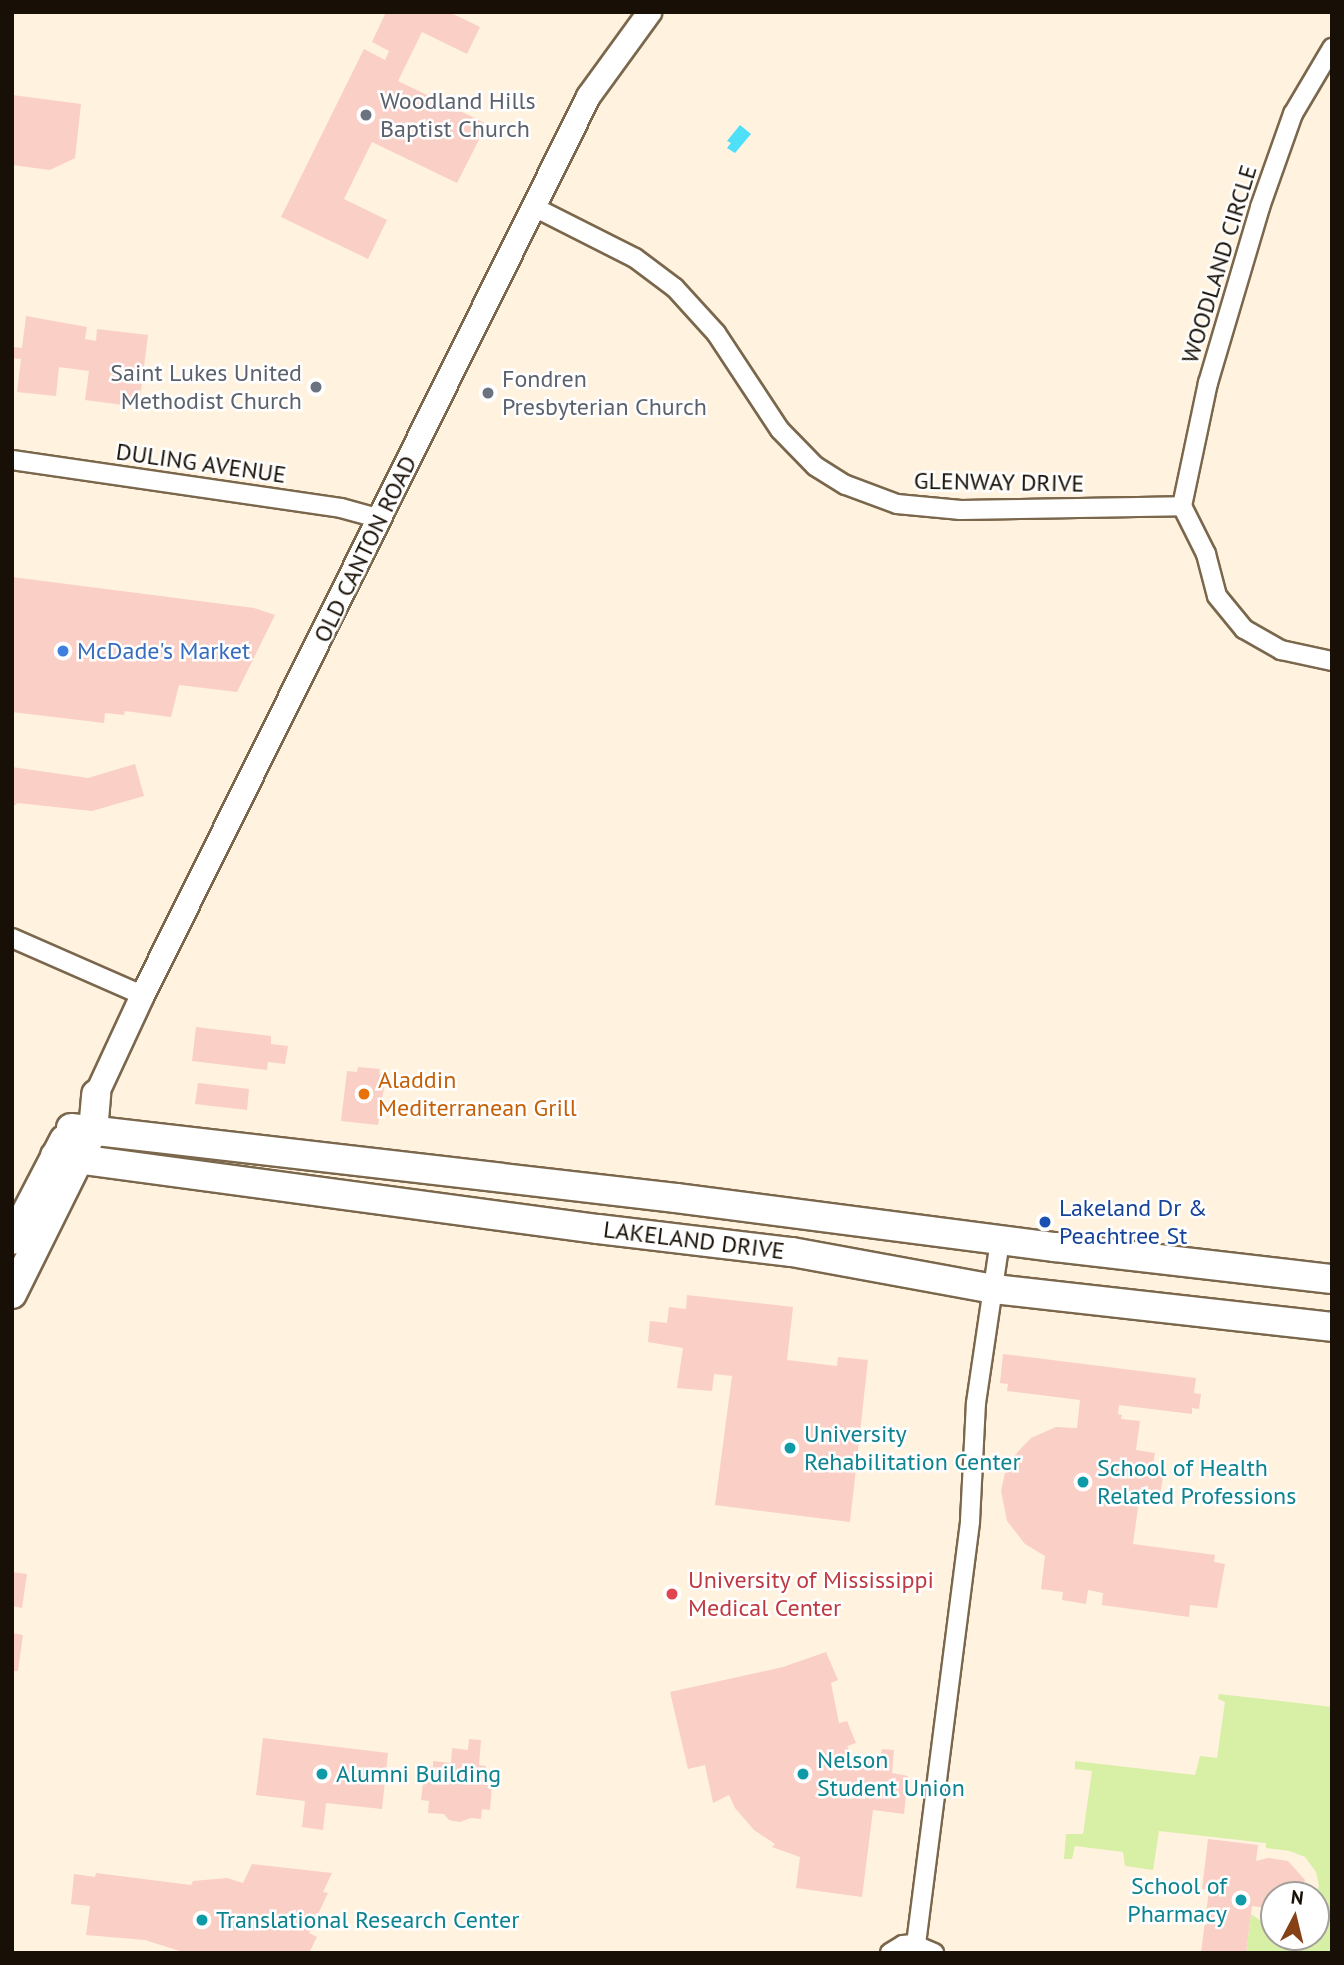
<!DOCTYPE html>
<style>
body{margin:0}
#map{position:relative;width:1344px;height:1965px;overflow:hidden;background:#fff2df;font-family:"PT Sans",sans-serif}
div>[style]{position:absolute}
.green>*{inset:0;background:#d8efa6}
.water>*{inset:0;background:#4edff9}
.building>*{inset:0;background:#facfc6}
.roads{filter:drop-shadow(2px 0 #7a674c) drop-shadow(-2px 0 #7a674c) drop-shadow(0 2px #7a674c) drop-shadow(0 -2px #7a674c)}
.minor>*{height:18px;margin:-9px;padding:0 9px;transform-origin:9px;border-radius:9px;background:#fff}
.tertiary>*{height:23px;margin:-11.5px;padding:0 11.5px;transform-origin:11.5px;border-radius:11.5px;background:#fff}
.primary>*{height:28px;margin:-14px;padding:0 14px;transform-origin:14px;border-radius:14px;background:#fff}
.dots>*{width:19px;height:19px;translate:-50% -50%;box-sizing:border-box;border:4px solid #fff;border-radius:50%}
span{translate:-50% -50%;white-space:nowrap;text-align:center;line-height:1.15;-webkit-text-stroke:5px #fff;paint-order:stroke}
.worship-label{font-size:24px;color:#5b616d}
.left{translate:0 -50%;text-align:left}
.right{translate:-100% -50%;text-align:right}
.street-label{font-size:24px;color:#181006}
.shop-label{font-size:24px;color:#366cbe}
.food-label{font-size:24px;color:#c56008}
.transit-label{font-size:24px;color:#164399}
.culture-label{font-size:24px;color:#0d838f}
.health-label{font-size:24px;color:#be3a42}
.frame{position:absolute;inset:0;border:14px solid #181006;pointer-events:none}
.north{position:absolute;left:1260px;top:1881px;width:70px;height:70px;box-sizing:border-box;background:#fff;border:2px solid #a39f9b;border-radius:50%;rotate:7deg;font-size:19px;font-weight:700;line-height:28px;text-align:center;color:#181006}
.north::after{content:'';display:block;margin:auto;width:24px;height:32px;background:#864217;clip-path:polygon(50% 0,100% 100%,50% 72%,0 100%)}
</style>
<div id="map">
<div class="green">
<div style="clip-path:polygon(1219px 1694px,1332px 1707px,1332px 1953px,1246px 1953px,1251px 1914px,1261px 1921px,1274px 1921px,1274px 1937px,1316px 1937px,1316px 1895px,1319px 1886px,1316px 1872px,1305px 1857px,1290px 1851px,1266px 1848px,1266px 1843px,1159px 1831px,1153px 1870px,1125px 1866px,1123px 1852px,1075px 1846px,1072px 1859px,1064px 1859px,1066px 1834px,1083px 1834px,1092px 1771px,1075px 1769px,1075px 1761px,1195px 1775px,1200px 1756px,1217px 1758px,1225px 1702px,1218px 1699px)"></div>
</div>
<div class="water">
<div style="clip-path:polygon(740px 125px,751px 134px,735px 153px,727px 148px,731px 143px,727px 141px)"></div>
</div>
<div class="building">
<div style="clip-path:polygon(386px 12px,449px 12px,480px 27px,467px 54px,422px 32px,398px 81px,487px 124px,457px 183px,372px 142px,344px 199px,387px 220px,368px 259px,281px 217px,364px 49px,385px 60px,389px 51px,372px 42px)"></div>
<div style="clip-path:polygon(12px 95px,81px 104px,75px 158px,50px 170px,12px 165px)"></div>
<div style="clip-path:polygon(26px 316px,87px 327px,85px 339px,96px 341px,97px 329px,148px 335px,139px 407px,85px 400px,89px 371px,59px 367px,56px 396px,17px 392px,21px 359px,12px 358px,12px 347px,22px 348px)"></div>
<div style="clip-path:polygon(12px 577px,254px 608px,275px 615px,237px 692px,179px 685px,171px 717px,125px 711px,124px 715px,105px 713px,104px 723px,12px 712px)"></div>
<div style="clip-path:polygon(135px 764px,144px 796px,92px 811px,18px 803px,12px 807px,12px 767px,88px 778px)"></div>
<div style="clip-path:polygon(196px 1027px,271px 1036px,271px 1044px,288px 1046px,285px 1064px,268px 1062px,267px 1070px,192px 1061px)"></div>
<div style="clip-path:polygon(358px 1067px,380px 1069px,379px 1074px,386px 1075px,378px 1125px,341px 1121px,347px 1071px,357px 1072px)"></div>
<div style="clip-path:polygon(198px 1083px,249px 1089px,247px 1110px,195px 1104px)"></div>
<div style="clip-path:polygon(687px 1295px,793px 1307px,787px 1360px,837px 1366px,838px 1357px,868px 1360px,850px 1522px,715px 1505px,732px 1376px,714px 1374px,712px 1391px,677px 1388px,683px 1348px,648px 1342px,650px 1321px,667px 1323px,669px 1307px,686px 1309px)"></div>
<div style="clip-path:polygon(1003px 1354px,1196px 1378px,1194px 1393px,1201px 1394px,1199px 1409px,1192px 1408px,1192px 1414px,1119px 1405px,1118px 1414px,1122px 1415px,1121px 1419px,1140px 1421px,1136px 1450px,1155px 1453px,1152px 1468px,1164px 1469px,1160px 1496px,1140px 1493px,1133px 1544px,1215px 1555px,1214px 1562px,1225px 1564px,1217px 1608px,1190px 1605px,1189px 1617px,1102px 1605px,1103px 1593px,1088px 1590px,1086px 1604px,1062px 1600px,1063px 1592px,1041px 1589px,1045px 1556px,1025px 1544px,1007px 1521px,1001px 1491px,1005px 1473px,1011px 1459px,1031px 1438px,1056px 1427px,1077px 1428px,1080px 1400px,1007px 1391px,1008px 1384px,1000px 1383px)"></div>
<div style="clip-path:polygon(12px 1572px,27px 1574px,22px 1608px,12px 1606px)"></div>
<div style="clip-path:polygon(12px 1633px,23px 1635px,18px 1671px,12px 1671px)"></div>
<div style="clip-path:polygon(826px 1652px,838px 1680px,831px 1683px,839px 1723px,847px 1721px,856px 1743px,847px 1746px,852px 1756px,880px 1760px,882px 1749px,894px 1750px,892px 1773px,908px 1776px,904px 1814px,873px 1810px,862px 1897px,796px 1888px,800px 1857px,772px 1847px,775px 1844px,754px 1830px,735px 1808px,729px 1795px,713px 1803px,705px 1765px,688px 1769px,670px 1692px,783px 1667px)"></div>
<div style="clip-path:polygon(263px 1738px,388px 1753px,382px 1809px,326px 1803px,323px 1830px,302px 1827px,305px 1801px,256px 1795px)"></div>
<div style="clip-path:polygon(469px 1739px,481px 1740px,479px 1765px,486px 1766px,484px 1785px,492px 1785px,490px 1810px,482px 1809px,481px 1819px,471px 1818px,460px 1822px,449px 1820px,444px 1814px,428px 1813px,429px 1801px,421px 1800px,425px 1766px,433px 1767px,433px 1761px,451px 1763px,452px 1748px,468px 1750px)"></div>
<div style="clip-path:polygon(1208px 1839px,1258px 1845px,1256px 1861px,1268px 1858px,1288px 1861px,1305px 1880px,1300px 1895px,1274px 1895px,1274px 1909px,1252px 1906px,1246px 1953px,1201px 1953px,1209px 1890px,1202px 1889px)"></div>
<div style="clip-path:polygon(252px 1864px,332px 1873px,323px 1892px,328px 1893px,309px 1933px,317px 1937px,309px 1953px,186px 1953px,145px 1940px,86px 1935px,90px 1906px,71px 1904px,74px 1874px,95px 1877px,96px 1873px,191px 1885px,193px 1881px,227px 1878px,243px 1883px)"></div>
</div>
<div class="roads">
<div class="minor">
<div style="left:532px;top:206px;width:115px;rotate:26.8deg"></div>
<div style="left:635px;top:258px;width:50px;rotate:36.9deg"></div>
<div style="left:675px;top:288px;width:61px;rotate:47.7deg"></div>
<div style="left:716px;top:333px;width:116px;rotate:56.6deg"></div>
<div style="left:780px;top:430px;width:50px;rotate:45.8deg"></div>
<div style="left:815px;top:466px;width:36px;rotate:32deg"></div>
<div style="left:846px;top:485px;width:54px;rotate:20.4deg"></div>
<div style="left:897px;top:504px;width:64px;rotate:5.4deg"></div>
<div style="left:961px;top:510px;width:221px;rotate:-1deg"></div>
<div style="left:1182px;top:506px;width:54px;rotate:63.4deg"></div>
<div style="left:1206px;top:554px;width:43px;rotate:75.3deg"></div>
<div style="left:1217px;top:596px;width:43px;rotate:50.7deg"></div>
<div style="left:1244px;top:629px;width:43px;rotate:29.6deg"></div>
<div style="left:1281px;top:650px;width:52px;rotate:12.2deg"></div>
<div style="left:12px;top:460px;width:332px;rotate:8.3deg"></div>
<div style="left:341px;top:508px;width:41px;rotate:15.4deg"></div>
<div style="left:1182px;top:506px;width:126px;rotate:-78.1deg"></div>
<div style="left:1208px;top:383px;width:184px;rotate:-73.5deg"></div>
<div style="left:1260px;top:207px;width:99px;rotate:-70.5deg"></div>
<div style="left:1293px;top:114px;width:77px;rotate:-59.4deg"></div>
<div style="left:12px;top:938px;width:142px;rotate:23.7deg"></div>
<div style="left:916px;top:1944px;width:426px;rotate:-82.7deg"></div>
<div style="left:970px;top:1521px;width:118px;rotate:-87.1deg"></div>
<div style="left:976px;top:1403px;width:165px;rotate:-81.6deg"></div>
<div style="left:890px;top:1953px;width:15px;rotate:-32deg"></div>
<div style="left:903px;top:1945px;width:10px;rotate:-6deg"></div>
<div style="left:913px;top:1944px;width:23px;rotate:23deg"></div>
</div>
<div class="tertiary">
<div style="left:96px;top:1094px;width:109px;rotate:-65.1deg"></div>
<div style="left:142px;top:995px;width:1004px;rotate:-63.61deg"></div>
<div style="left:588px;top:96px;width:104px;rotate:-54deg"></div>
</div>
<div class="primary">
<div style="left:71px;top:1128px;width:609px;rotate:6.6deg"></div>
<div style="left:676px;top:1198px;width:382px;rotate:7.4deg"></div>
<div style="left:1055px;top:1247px;width:279px;rotate:6.6deg"></div>
<div style="left:55px;top:1156px;width:548px;rotate:7.66deg"></div>
<div style="left:598px;top:1229px;width:195px;rotate:6.8deg"></div>
<div style="left:792px;top:1252px;width:205px;rotate:10.4deg"></div>
<div style="left:994px;top:1289px;width:340px;rotate:6.4deg"></div>
<div style="left:12px;top:1240px;width:113px;rotate:-62.5deg"></div>
<div style="left:12px;top:1294px;width:182px;rotate:-63.6deg"></div>
<div style="left:93px;top:1131px;width:37px;rotate:-85deg"></div>
</div>
</div>
<div class="dots">
<div style="left:366px;top:115px;background:#6b7280"></div>
<div style="left:316px;top:387px;background:#6b7280"></div>
<div style="left:488px;top:393px;background:#6b7280"></div>
<div style="left:63px;top:651px;background:#3f7fe0"></div>
<div style="left:364px;top:1094px;background:#e8710a"></div>
<div style="left:1045px;top:1222px;background:#1a4fb4"></div>
<div style="left:790px;top:1448px;background:#0f9aa8"></div>
<div style="left:1083px;top:1482px;background:#0f9aa8"></div>
<div style="left:672px;top:1594px;background:#e0444e"></div>
<div style="left:322px;top:1774px;background:#0f9aa8"></div>
<div style="left:803px;top:1774px;background:#0f9aa8"></div>
<div style="left:1241px;top:1900px;background:#0f9aa8"></div>
<div style="left:202px;top:1920px;background:#0f9aa8"></div>
</div>
<div class="worship-label">
<span class="left" style="left:380px;top:115px">Woodland Hills<br>Baptist Church</span>
<span class="right" style="left:302px;top:387px">Saint Lukes United<br>Methodist Church</span>
<span class="left" style="left:502px;top:393px">Fondren<br>Presbyterian Church</span>
</div>
<div class="street-label">
<span style="left:1219px;top:264px;rotate:-73deg">WOODLAND CIRCLE</span>
<span style="left:201px;top:463px;rotate:8deg">DULING AVENUE</span>
<span style="left:999px;top:482px;rotate:1deg">GLENWAY DRIVE</span>
<span style="left:365px;top:549px;rotate:-64deg">OLD CANTON ROAD</span>
<span style="left:694px;top:1240px;rotate:7deg">LAKELAND DRIVE</span>
</div>
<div class="shop-label">
<span class="left" style="left:77px;top:651px">McDade's Market</span>
</div>
<div class="food-label">
<span class="left" style="left:378px;top:1094px">Aladdin<br>Mediterranean Grill</span>
</div>
<div class="transit-label">
<span class="left" style="left:1059px;top:1222px">Lakeland Dr &amp;<br>Peachtree St</span>
</div>
<div class="culture-label">
<span class="left" style="left:804px;top:1448px">University<br>Rehabilitation Center</span>
<span class="left" style="left:1097px;top:1482px">School of Health<br>Related Professions</span>
<span class="left" style="left:817px;top:1774px">Nelson<br>Student Union</span>
<span class="left" style="left:336px;top:1774px">Alumni Building</span>
<span class="right" style="left:1227px;top:1900px">School of<br>Pharmacy</span>
<span class="left" style="left:216px;top:1920px">Translational Research Center</span>
</div>
<div class="health-label">
<span class="left" style="left:688px;top:1594px">University of Mississippi<br>Medical Center</span>
</div>
<div class="frame"></div>
<div class="north">N</div>
</div>
